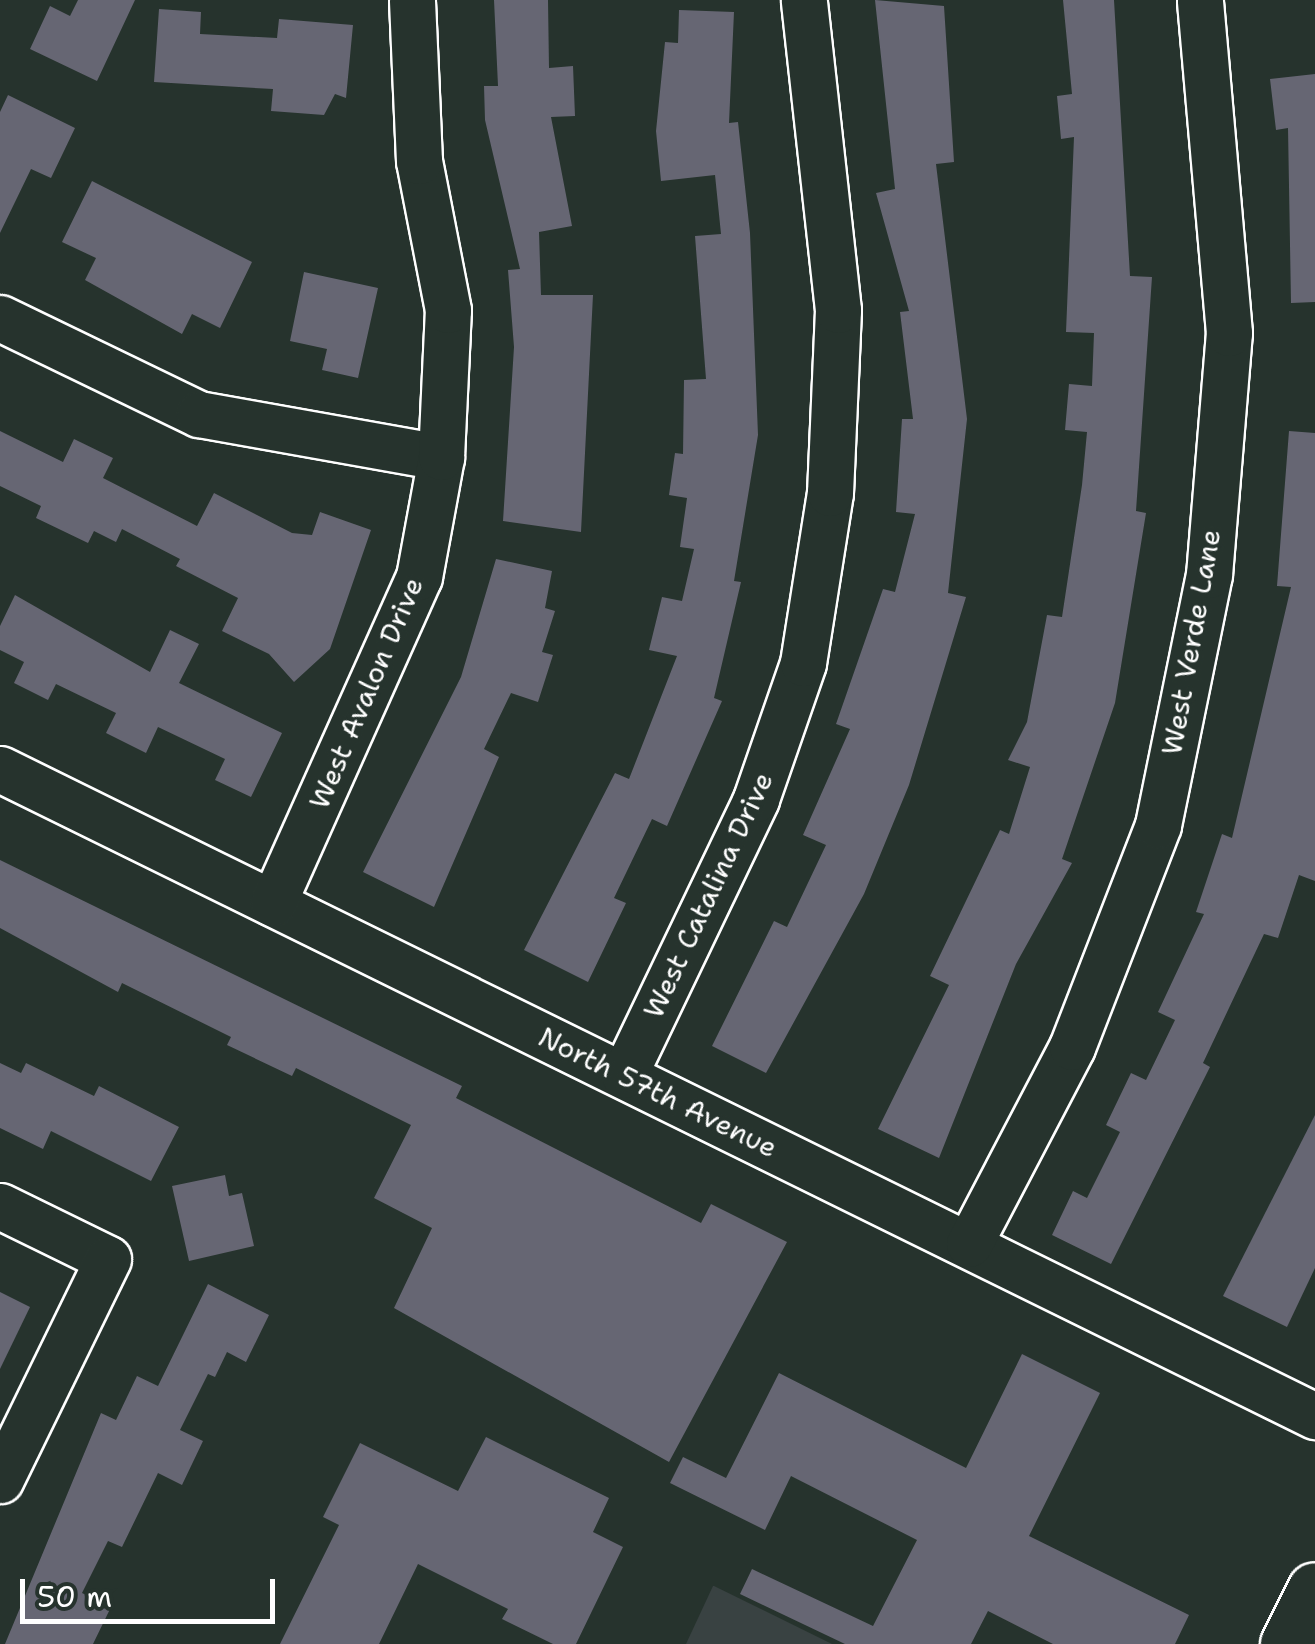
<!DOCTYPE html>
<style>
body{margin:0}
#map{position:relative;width:1315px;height:1644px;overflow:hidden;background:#26332d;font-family:"Shantell Sans",sans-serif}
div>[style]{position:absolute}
.built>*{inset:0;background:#394242}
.building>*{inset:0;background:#666673}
.roads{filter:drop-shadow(2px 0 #fff) drop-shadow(-2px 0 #fff) drop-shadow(0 2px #fff) drop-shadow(0 -2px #fff)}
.minor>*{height:45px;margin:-22.5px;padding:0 22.5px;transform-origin:22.5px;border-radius:22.5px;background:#26332d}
.major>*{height:55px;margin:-27.5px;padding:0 27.5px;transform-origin:27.5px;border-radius:27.5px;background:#26332d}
span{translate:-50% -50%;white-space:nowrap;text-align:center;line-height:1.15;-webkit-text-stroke:10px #26332d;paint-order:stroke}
.street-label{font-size:28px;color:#fff}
.scale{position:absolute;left:20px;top:1579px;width:255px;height:45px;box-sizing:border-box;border:5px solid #fff;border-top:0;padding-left:12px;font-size:30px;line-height:35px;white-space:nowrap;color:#fff;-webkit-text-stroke:8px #26332d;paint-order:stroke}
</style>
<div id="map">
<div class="built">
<div style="clip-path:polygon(713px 1586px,714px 1586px,832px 1644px,686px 1644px)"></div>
</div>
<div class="building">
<div style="clip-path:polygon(78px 0,135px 0,97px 81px,30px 49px,50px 6px,70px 16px)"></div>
<div style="clip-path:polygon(494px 0,548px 0,549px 68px,573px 66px,575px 116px,551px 117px,572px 226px,539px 232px,541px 295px,593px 295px,581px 532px,503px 521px,514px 347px,508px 270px,520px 269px,485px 120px,484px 86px,498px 86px)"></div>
<div style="clip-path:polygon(875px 0,944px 6px,954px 162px,936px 164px,967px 419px,948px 593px,966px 597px,909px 785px,864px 894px,766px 1073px,712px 1046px,774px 921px,787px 927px,826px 845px,803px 835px,850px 729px,836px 724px,883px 589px,895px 592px,915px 514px,896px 512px,902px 419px,913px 419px,900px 312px,909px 311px,876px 193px,895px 189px)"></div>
<div style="clip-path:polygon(1063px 0,1114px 0,1130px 276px,1152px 277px,1136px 511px,1146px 513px,1115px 703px,1062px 859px,1072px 863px,1016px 964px,939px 1158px,878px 1129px,949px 985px,930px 976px,1000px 830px,1009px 834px,1030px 767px,1008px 760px,1027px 722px,1047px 615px,1062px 617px,1082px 485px,1087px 432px,1065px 430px,1069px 384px,1092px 386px,1094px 333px,1066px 332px,1074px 137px,1061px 139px,1057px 96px,1072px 94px)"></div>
<div style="clip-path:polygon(159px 9px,201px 12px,200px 34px,277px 38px,279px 19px,353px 25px,346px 98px,335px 94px,324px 115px,271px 111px,273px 89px,154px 82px)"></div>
<div style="clip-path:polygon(679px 10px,734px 12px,729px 123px,738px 122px,750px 233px,758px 435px,734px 581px,741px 582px,714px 698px,722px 701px,667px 826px,652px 819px,614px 898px,626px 903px,588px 982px,524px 950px,615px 773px,629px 779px,677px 656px,649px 650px,662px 597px,682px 601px,694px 549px,680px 547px,687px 498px,669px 495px,675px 453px,683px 454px,684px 380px,706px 379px,695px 236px,721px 234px,715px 175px,661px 181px,656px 131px,665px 42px,678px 43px)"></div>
<div style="clip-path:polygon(1315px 74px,1315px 302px,1291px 303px,1288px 128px,1276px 130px,1270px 79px)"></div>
<div style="clip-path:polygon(8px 95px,75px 128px,51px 178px,31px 169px,0 233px,0 112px)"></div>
<div style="clip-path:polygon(92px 181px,252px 262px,220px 328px,192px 314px,182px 334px,85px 280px,96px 258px,62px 242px)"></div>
<div style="clip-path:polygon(304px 272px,378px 288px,358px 378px,322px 370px,327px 349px,290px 341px)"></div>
<div style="clip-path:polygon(0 431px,63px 462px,74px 439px,113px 458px,103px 478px,197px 526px,214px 493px,292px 533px,312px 535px,320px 512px,371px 530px,330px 649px,294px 682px,269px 654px,222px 631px,238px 598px,176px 566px,180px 559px,122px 529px,116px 542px,94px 531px,88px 543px,36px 518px,41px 506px,0 486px)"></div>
<div style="clip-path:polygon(1289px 431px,1315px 433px,1315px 881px,1299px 875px,1278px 938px,1264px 934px,1203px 1063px,1210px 1067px,1111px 1264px,1052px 1235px,1073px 1191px,1087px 1198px,1120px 1132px,1106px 1125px,1131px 1073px,1146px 1080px,1175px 1020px,1158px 1012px,1204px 914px,1196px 912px,1222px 834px,1232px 838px,1291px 587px,1277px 586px)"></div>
<div style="clip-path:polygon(496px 559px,552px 571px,545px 608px,555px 611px,542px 652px,553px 655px,538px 702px,511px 693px,484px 749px,499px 757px,434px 907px,363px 872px,461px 677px)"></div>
<div style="clip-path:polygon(15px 595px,150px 672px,170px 630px,199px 644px,179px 683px,282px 733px,251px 797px,215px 780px,225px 759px,158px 727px,146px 753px,106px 733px,116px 713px,56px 684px,48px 700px,14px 683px,24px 662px,0 650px,0 626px)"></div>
<div style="clip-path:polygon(0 860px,462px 1086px,456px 1098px,701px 1223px,711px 1204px,787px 1242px,669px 1462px,394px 1308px,432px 1228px,374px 1198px,411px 1125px,296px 1068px,292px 1076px,227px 1045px,231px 1037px,122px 983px,118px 992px,0 928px)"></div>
<div style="clip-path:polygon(0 1063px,21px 1073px,26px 1063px,94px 1096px,99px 1086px,179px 1127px,151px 1181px,51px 1131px,43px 1149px,0 1128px)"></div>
<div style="clip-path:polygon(1315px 1115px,1315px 1268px,1287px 1327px,1223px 1296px)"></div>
<div style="clip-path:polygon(225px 1175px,229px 1196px,242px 1193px,254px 1246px,189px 1261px,172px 1186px)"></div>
<div style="clip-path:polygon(208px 1284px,269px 1315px,246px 1362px,227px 1352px,215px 1377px,208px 1374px,180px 1430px,203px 1441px,182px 1485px,158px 1473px,122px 1547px,108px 1541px,82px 1593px,111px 1607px,93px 1644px,5px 1644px,101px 1413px,116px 1420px,137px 1376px,158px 1386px)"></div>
<div style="clip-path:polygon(0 1292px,30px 1307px,0 1369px)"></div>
<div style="clip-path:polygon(1022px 1354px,1100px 1393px,1029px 1536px,1189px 1615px,1175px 1644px,1053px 1644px,988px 1611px,971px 1644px,845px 1644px,740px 1594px,752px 1569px,873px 1626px,917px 1540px,791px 1476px,765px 1530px,670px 1483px,683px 1457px,726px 1478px,779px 1373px,966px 1468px)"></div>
<div style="clip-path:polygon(486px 1437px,609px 1498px,593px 1532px,623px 1547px,576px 1644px,553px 1644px,502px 1619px,508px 1609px,418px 1564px,379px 1644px,280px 1644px,339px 1525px,323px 1517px,360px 1443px,458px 1491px)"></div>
</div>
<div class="roads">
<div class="minor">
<div style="left:0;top:318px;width:221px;rotate:25.8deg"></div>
<div style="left:199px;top:414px;width:246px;rotate:10.1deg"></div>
<div style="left:0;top:769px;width:1466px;rotate:26.2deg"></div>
<div style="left:273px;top:903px;width:357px;rotate:-65.9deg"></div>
<div style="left:419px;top:577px;width:122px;rotate:-79.6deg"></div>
<div style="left:441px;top:457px;width:147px;rotate:-87.3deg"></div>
<div style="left:448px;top:310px;width:152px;rotate:-101deg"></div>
<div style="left:419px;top:161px;width:161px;rotate:-92.5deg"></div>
<div style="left:624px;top:1075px;width:306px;rotate:-64.4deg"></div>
<div style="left:756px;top:799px;width:144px;rotate:-70.9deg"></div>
<div style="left:803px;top:663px;width:172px;rotate:-81deg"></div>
<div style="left:830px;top:493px;width:183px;rotate:-87.5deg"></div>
<div style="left:838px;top:310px;width:312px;rotate:-96.3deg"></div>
<div style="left:0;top:1206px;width:120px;rotate:26.1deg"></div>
<div style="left:108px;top:1259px;width:246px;rotate:116deg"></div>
<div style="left:969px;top:1244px;width:222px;rotate:-62.4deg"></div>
<div style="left:1072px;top:1047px;width:238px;rotate:-68.8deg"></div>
<div style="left:1158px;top:825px;width:255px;rotate:-78.5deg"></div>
<div style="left:1209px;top:575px;width:243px;rotate:-85.3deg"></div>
<div style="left:1229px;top:333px;width:334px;rotate:-95deg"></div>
</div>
<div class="major">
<div style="left:1288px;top:1644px;width:60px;rotate:-63.4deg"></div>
</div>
</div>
<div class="street-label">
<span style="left:1191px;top:642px;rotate:-80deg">West Verde Lane</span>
<span style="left:366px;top:693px;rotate:-67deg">West Avalon Drive</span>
<span style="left:708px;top:895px;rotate:-65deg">West Catalina Drive</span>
<span style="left:658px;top:1092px;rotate:26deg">North 57th Avenue</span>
</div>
<div class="scale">50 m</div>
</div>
